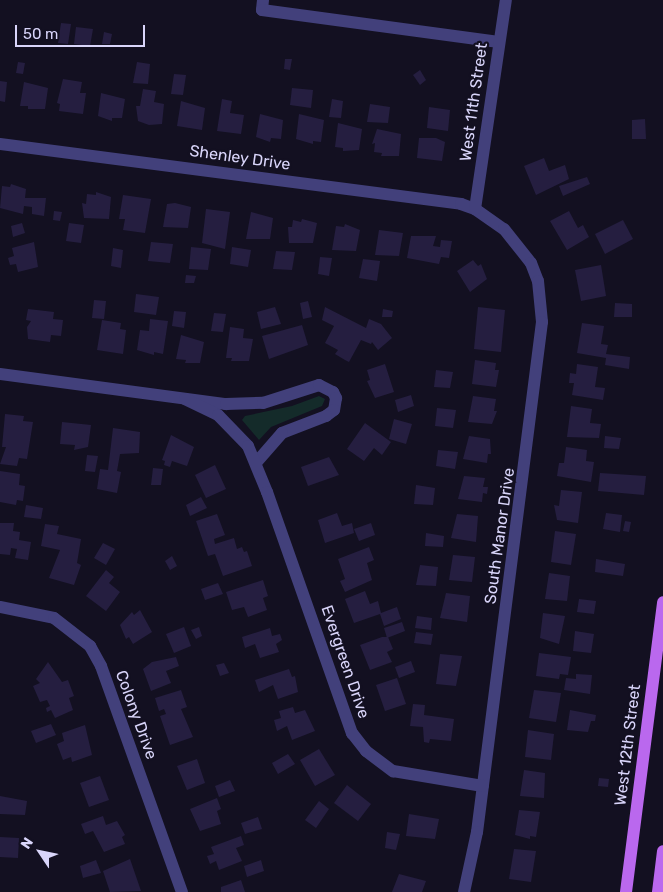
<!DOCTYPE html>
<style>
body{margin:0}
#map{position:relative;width:663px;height:892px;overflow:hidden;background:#131021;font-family:Rubik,sans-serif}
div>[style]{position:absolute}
.green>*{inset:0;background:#142b2a}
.building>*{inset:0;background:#251e40}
.street>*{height:12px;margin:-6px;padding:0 6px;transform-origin:6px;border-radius:6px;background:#42407b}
.primary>*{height:12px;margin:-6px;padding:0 6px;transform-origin:6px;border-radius:6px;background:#ba68ee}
span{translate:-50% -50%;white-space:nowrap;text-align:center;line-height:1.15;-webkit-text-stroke:4.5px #131021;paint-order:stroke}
.street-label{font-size:16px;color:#d9d5fa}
.north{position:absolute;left:15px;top:827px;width:50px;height:50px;-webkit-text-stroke:4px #131021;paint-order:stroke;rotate:304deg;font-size:14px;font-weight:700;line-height:20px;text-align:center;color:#d9d5fa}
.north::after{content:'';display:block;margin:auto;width:18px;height:22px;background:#d9d5fa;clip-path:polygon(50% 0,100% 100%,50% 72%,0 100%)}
.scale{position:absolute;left:15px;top:25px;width:130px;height:22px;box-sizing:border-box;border:2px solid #d9d5fa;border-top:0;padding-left:6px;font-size:15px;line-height:18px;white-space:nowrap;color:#d9d5fa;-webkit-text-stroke:4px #131021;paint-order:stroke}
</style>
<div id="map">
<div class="green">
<div style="clip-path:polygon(319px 396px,325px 399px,322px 406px,271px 427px,259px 440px,242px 420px,245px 416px,292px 406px)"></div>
</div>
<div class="building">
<div style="clip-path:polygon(61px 23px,71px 24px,68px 44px,58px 43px)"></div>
<div style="clip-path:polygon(76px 27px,93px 29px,90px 46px,74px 44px)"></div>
<div style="clip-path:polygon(104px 32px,112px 34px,110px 44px,102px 44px)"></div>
<div style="clip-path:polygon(285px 59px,292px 59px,290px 70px,284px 69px)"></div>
<div style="clip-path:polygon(18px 62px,25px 63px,23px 74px,16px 73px)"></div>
<div style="clip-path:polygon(137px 62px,150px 64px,148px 84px,133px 83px)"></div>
<div style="clip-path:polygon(420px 70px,426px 80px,420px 85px,413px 75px)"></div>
<div style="clip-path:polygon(174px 74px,186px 75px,183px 95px,171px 94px)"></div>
<div style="clip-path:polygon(63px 79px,82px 82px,80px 93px,86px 93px,83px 114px,59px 111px,60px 104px,57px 103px)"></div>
<div style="clip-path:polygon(0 81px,7px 82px,5px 102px,0 101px)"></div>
<div style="clip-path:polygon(24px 82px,48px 88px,45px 109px,28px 109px,28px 106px,20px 106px)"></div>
<div style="clip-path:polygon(292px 88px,313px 90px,311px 108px,290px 105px)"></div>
<div style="clip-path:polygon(143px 89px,156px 91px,154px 102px,164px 104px,162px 124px,149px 125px,138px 121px,136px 106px,140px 106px)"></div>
<div style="clip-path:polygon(101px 93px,125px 99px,122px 118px,112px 118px,112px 121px,98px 116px)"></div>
<div style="clip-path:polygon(222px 99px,232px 101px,230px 113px,244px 115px,241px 134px,217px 131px)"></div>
<div style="clip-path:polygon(332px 99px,343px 101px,341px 118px,329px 117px)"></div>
<div style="clip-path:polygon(181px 101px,205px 108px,202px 130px,177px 126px)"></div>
<div style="clip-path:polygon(370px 104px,390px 107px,388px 123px,367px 122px)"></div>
<div style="clip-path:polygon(429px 107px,450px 110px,448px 131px,427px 128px)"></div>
<div style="clip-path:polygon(260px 114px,283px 120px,281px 139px,271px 138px,270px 142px,256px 137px)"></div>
<div style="clip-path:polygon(299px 114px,324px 120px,321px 142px,313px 141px,313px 144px,296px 139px)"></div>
<div style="clip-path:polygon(645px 119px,646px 139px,632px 139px,632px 120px)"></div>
<div style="clip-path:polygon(338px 123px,362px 129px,359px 150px,343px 151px,343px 148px,335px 147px)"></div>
<div style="clip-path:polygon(377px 129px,401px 134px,399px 156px,381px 156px,382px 153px,374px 152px,375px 143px,372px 144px)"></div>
<div style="clip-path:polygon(419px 138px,436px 138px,445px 142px,442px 161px,417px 158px)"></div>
<div style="clip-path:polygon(544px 158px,549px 171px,565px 165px,569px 179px,536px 195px,524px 166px)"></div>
<div style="clip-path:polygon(587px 177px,590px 184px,563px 196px,559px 186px)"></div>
<div style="clip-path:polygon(11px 184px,26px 189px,25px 198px,46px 198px,44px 216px,32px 214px,32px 207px,24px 206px,23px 214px,0 208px,2px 186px,10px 187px)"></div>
<div style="clip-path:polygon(96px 192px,111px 197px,109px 219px,84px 218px,82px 203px,86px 204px,87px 194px,96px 195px)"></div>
<div style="clip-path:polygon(123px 195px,151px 199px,145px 233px,123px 230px,125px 219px,119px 219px)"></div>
<div style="clip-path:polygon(175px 203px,191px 207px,188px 228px,163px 227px,167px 204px)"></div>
<div style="clip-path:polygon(206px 209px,230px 212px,225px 249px,202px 243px)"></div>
<div style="clip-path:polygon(54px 211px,62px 212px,60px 221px,53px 220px)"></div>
<div style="clip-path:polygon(569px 211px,578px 228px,583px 225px,589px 237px,567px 250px,550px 221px)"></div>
<div style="clip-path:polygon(251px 212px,273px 218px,270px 239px,246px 239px)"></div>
<div style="clip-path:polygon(302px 219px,317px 223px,313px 243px,289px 243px,288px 227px,292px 227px,293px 220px,301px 222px)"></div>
<div style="clip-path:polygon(623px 220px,633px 239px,605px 254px,595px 234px)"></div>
<div style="clip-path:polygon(22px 223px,25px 233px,13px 237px,11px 226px)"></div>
<div style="clip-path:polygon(69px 223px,84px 225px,81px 243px,66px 241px)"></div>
<div style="clip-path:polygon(345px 224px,360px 230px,356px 251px,332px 250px,336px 226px,344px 227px)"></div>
<div style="clip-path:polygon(379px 230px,403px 233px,399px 256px,375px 255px)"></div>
<div style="clip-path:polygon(411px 236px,436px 236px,433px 246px,440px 247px,441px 240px,452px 241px,449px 258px,441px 257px,439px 264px,407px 258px)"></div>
<div style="clip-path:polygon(34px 242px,38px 267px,18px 272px,16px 264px,10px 265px,8px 258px,14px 256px,12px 248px)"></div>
<div style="clip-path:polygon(151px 242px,173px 244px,170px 263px,148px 261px)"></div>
<div style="clip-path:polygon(191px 247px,211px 249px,208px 270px,189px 269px)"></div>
<div style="clip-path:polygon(232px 247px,251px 250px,248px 267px,230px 264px)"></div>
<div style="clip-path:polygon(113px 248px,123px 250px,121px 268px,111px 266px)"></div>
<div style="clip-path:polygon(276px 251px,295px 252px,292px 270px,273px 269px)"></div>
<div style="clip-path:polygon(320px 257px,332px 258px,329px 276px,318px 274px)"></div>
<div style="clip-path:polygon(363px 259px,380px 261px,377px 281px,359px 278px)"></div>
<div style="clip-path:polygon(473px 260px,478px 266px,481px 264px,487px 279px,470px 292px,457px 271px)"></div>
<div style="clip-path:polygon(601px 265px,606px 296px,581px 301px,575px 270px)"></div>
<div style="clip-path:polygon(186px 275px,196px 276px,194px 283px,185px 283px)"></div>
<div style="clip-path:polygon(136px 294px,159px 297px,156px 315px,134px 312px)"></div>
<div style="clip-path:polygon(94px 300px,106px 301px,104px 319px,92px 318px)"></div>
<div style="clip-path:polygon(308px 301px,312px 317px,303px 319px,300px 303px)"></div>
<div style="clip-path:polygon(615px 303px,632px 304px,632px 317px,614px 317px)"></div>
<div style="clip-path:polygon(275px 307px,281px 324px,261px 329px,257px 312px)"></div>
<div style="clip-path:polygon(325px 307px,366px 328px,369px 319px,381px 324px,392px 338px,378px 350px,372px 342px,371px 344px,361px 340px,349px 362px,345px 360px,335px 354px,338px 350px,325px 343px,334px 326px,322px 320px)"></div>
<div style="clip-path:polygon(478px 307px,505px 310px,501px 352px,474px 349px)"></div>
<div style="clip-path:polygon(28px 309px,54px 312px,53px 319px,63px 320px,61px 336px,51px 335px,50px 342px,28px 339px,27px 327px,31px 321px,26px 320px)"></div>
<div style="clip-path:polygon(383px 309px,393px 311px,392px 317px,382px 317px)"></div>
<div style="clip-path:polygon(174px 311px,186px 312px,184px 328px,172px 326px)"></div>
<div style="clip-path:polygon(214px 313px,226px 314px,223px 332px,211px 331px)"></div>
<div style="clip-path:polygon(150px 319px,168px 321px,163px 354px,154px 352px,154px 355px,137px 350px,140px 330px,149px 331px)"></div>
<div style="clip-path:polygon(102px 320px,121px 323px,120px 329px,126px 330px,123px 354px,97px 350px)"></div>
<div style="clip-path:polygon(582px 323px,604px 326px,601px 344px,608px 345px,606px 354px,630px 357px,629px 369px,605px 365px,606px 358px,577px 353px)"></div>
<div style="clip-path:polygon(302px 325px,308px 345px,269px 359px,262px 336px)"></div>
<div style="clip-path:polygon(230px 327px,244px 329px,243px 338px,253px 339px,249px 361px,231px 361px,232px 358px,226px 358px)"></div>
<div style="clip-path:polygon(181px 335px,204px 342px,200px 363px,185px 363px,186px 360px,176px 359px)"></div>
<div style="clip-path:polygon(475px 360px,496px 363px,495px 370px,499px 370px,496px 387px,472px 384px)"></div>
<div style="clip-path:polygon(385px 364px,394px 392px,375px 398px,367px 381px,370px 380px,367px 370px)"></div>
<div style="clip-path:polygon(577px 364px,598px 367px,595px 387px,605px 388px,603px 400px,572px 395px,574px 383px,569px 383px,570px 373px,576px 374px)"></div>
<div style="clip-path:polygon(436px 370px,453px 372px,450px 388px,434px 387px)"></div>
<div style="clip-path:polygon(411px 395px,414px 406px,398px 412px,395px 400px)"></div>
<div style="clip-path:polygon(473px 396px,496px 399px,494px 411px,497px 411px,492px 424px,468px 422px)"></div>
<div style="clip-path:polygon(571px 406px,592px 409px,590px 423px,601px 424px,599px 438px,567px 437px)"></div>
<div style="clip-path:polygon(437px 408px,456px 410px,453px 428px,435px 426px)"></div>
<div style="clip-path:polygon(5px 414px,24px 416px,23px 421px,33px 422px,27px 459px,19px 458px,17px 466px,0 464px,6px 447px,2px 447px)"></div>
<div style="clip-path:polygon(394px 419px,412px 424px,406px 444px,389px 439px)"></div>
<div style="clip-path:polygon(62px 422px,91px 425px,88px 447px,74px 450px,75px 445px,60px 444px)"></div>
<div style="clip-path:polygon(365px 423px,391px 442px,382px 455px,374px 448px,364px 461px,347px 449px)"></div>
<div style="clip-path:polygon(113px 428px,140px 432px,139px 453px,120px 454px,117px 471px,121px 472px,117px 493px,97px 489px,100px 469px,108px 470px)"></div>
<div style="clip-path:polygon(171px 435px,194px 447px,187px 466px,172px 461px,170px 467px,164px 465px,165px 461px,162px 460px)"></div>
<div style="clip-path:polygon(469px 436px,490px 439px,491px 454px,488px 454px,487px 463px,463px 459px)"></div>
<div style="clip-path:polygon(605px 436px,621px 438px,619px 449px,604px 448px)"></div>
<div style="clip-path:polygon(566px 447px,587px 450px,586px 461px,594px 462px,591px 482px,557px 476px,559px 463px,564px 463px)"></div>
<div style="clip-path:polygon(438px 450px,458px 452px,455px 469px,436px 466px)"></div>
<div style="clip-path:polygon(87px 455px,98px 456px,95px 472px,85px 471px)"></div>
<div style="clip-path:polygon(329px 457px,339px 475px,308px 486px,301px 467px)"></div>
<div style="clip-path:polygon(215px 465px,226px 489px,206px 498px,195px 475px)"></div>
<div style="clip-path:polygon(153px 468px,163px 469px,161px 485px,151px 485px)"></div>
<div style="clip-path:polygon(0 471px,20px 474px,19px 485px,25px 486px,23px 501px,17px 500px,16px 505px,0 502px)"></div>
<div style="clip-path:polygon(600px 473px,646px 476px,644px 495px,598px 491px)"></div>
<div style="clip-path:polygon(464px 476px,485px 478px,483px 487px,488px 487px,487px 494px,483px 493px,482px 502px,458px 499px)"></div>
<div style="clip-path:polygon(416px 485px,435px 488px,433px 505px,414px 504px)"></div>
<div style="clip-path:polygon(561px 490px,582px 492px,578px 523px,557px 520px,554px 505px,559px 506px)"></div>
<div style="clip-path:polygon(201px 497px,207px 508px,190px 516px,186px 505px)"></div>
<div style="clip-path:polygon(26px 505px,43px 508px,41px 519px,24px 517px)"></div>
<div style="clip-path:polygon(337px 513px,342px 526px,352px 523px,354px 533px,325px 543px,318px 520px)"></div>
<div style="clip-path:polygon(606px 513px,622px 515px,620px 532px,603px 529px)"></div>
<div style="clip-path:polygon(217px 514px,225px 535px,214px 539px,215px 544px,234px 538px,237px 549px,242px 547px,244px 552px,247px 551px,252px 566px,223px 576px,215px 554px,208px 556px,196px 521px)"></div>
<div style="clip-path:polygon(457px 514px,478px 516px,476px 542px,451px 538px)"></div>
<div style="clip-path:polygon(625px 521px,631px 522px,629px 532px,623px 531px)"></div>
<div style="clip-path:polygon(0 523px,14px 523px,13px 531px,20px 532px,19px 540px,31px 542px,28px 560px,15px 558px,17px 549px,11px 548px,10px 555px,0 554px)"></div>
<div style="clip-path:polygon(371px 523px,375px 535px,359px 541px,354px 529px)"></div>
<div style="clip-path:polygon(45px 524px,59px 526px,57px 534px,81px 539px,77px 563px,81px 565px,74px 585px,49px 578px,60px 550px,41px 546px)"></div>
<div style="clip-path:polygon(555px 531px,576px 534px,571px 565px,551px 562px)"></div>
<div style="clip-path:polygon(426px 533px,444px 536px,443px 547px,425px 546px)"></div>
<div style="clip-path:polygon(103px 543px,115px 549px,106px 565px,94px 558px)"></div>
<div style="clip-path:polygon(369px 547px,374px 560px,367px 563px,372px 580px,345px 592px,340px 581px,345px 579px,338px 559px)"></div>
<div style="clip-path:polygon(453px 555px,475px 557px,472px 582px,449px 580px)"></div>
<div style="clip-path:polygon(172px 556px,177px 566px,170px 570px,165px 561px)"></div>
<div style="clip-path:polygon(596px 559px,625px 564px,623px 576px,595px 572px)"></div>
<div style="clip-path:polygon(420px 565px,438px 567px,436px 586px,416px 585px)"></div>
<div style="clip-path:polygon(106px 570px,114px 577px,109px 583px,120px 592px,106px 611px,86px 596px)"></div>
<div style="clip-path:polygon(549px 573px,570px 576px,567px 601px,545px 599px)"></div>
<div style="clip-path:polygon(263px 580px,268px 596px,263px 598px,267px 610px,248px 617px,244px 607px,232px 610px,226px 592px)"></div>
<div style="clip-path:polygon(218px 583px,223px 594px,205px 600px,201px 589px)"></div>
<div style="clip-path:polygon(365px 591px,370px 604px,378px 601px,381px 613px,397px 607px,401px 619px,384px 626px,380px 614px,354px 623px,345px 599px)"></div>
<div style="clip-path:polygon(446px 593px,470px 596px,467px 622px,440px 618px)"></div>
<div style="clip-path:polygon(579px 599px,596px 601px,594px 614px,577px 612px)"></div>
<div style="clip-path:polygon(140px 610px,152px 632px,133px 644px,129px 637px,126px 639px,120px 625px,132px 612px,134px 615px)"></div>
<div style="clip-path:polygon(543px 613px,565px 616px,559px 644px,540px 638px)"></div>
<div style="clip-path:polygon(417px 616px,432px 618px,431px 630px,415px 628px)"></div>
<div style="clip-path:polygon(402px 622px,405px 631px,387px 638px,384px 628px)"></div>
<div style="clip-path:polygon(184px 627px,191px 646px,174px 653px,166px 634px)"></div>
<div style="clip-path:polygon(199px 627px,202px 636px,196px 639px,191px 630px)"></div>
<div style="clip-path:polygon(270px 628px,272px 636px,280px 634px,282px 640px,276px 644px,279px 652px,260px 658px,255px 644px,245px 648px,242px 637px)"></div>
<div style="clip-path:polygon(575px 631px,594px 634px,591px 653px,573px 651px)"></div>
<div style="clip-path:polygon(416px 632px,433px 634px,431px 645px,414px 643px)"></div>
<div style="clip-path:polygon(382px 637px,388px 637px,393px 649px,387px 652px,392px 662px,370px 670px,360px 645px)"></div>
<div style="clip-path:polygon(539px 653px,571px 657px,568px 675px,560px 674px,559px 679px,536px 676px)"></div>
<div style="clip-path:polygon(440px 654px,462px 656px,456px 686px,436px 684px)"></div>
<div style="clip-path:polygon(176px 657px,179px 666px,166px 671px,171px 683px,151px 691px,143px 669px,152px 662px)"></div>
<div style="clip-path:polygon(411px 661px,415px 672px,399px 678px,395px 667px)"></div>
<div style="clip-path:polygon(48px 662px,62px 682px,68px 680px,74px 696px,69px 698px,73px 710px,55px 718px,51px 710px,47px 712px,46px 708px,50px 706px,47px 700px,40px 702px,33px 686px,40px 683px,36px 679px)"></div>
<div style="clip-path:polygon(224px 663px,229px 673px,220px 676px,216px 665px)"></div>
<div style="clip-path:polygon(289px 669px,292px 677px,295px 676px,298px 692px,278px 699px,273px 685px,259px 692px,255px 680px)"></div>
<div style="clip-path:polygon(576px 674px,592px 675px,590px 694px,564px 690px,566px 678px,576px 679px)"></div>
<div style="clip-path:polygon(397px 678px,406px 704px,385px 711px,376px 685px)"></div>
<div style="clip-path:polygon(181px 690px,187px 707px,181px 709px,193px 737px,170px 745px,160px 716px,166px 714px,164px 709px,159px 711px,155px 698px)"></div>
<div style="clip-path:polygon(534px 690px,561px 693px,556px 722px,529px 718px)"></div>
<div style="clip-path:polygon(413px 704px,425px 705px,424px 715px,454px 719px,451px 741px,430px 739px,429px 743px,424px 742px,423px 727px,410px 726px)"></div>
<div style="clip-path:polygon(293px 707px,295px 713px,305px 710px,315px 731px,292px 740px,287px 726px,277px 731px,274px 720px,281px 718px,279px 711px)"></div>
<div style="clip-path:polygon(570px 710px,596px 715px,595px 721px,591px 721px,588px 732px,567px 730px)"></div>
<div style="clip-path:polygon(51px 724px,56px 735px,36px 743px,31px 731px)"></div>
<div style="clip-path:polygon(85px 725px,92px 755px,72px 762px,71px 757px,63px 760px,57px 744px,64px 741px,62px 733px)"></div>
<div style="clip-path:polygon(528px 730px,554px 734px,551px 760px,525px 757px)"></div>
<div style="clip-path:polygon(319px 749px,335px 775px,315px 786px,300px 760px)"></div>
<div style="clip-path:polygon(288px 754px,295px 764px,278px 774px,272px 763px)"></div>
<div style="clip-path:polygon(197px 759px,205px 783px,187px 790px,177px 766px)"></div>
<div style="clip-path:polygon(524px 770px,545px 773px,544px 798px,520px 796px)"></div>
<div style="clip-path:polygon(100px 776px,109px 800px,89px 807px,80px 783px)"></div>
<div style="clip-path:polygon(599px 778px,609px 779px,608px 787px,598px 786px)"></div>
<div style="clip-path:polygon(230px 780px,235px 791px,219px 797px,215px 786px)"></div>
<div style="clip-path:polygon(347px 785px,371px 804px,358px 821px,334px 803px)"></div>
<div style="clip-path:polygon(0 796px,27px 801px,25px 815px,0 814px)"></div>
<div style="clip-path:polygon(217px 798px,221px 809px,217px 811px,221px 824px,200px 831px,190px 809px)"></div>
<div style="clip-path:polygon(319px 801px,329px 809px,316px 828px,305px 820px)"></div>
<div style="clip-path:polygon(519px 810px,540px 812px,536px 837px,530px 836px,530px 839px,515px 835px)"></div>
<div style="clip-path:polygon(409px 814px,439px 819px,435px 839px,406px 836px)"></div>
<div style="clip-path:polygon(103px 816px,106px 825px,117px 821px,125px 835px,122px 837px,125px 844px,104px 852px,93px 831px,85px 834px,81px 824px)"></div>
<div style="clip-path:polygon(258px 817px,262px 829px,245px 834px,241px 823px)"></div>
<div style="clip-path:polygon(387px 832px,400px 834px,396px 850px,385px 848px)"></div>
<div style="clip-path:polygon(241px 836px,244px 845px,236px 848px,242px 861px,219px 870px,216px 861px,210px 864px,207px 856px,214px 854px,211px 847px)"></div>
<div style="clip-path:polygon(0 837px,19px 838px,18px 858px,0 857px)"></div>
<div style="clip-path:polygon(514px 849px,536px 851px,531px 882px,509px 879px)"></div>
<div style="clip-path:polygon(130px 859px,141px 891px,110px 892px,103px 871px)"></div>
<div style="clip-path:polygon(96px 860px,101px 873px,83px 878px,80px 866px)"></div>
<div style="clip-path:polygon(261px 860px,264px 871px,247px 877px,244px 866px)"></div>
<div style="clip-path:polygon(399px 874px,426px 881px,422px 892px,392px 892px)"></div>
<div style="clip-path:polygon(241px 880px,245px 892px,221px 892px,221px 887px)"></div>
</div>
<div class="street">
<div style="left:263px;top:0;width:10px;rotate:96deg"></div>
<div style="left:262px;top:10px;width:239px;rotate:7.7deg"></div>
<div style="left:0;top:144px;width:465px;rotate:7.4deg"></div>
<div style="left:461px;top:204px;width:15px;rotate:20deg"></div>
<div style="left:475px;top:209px;width:35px;rotate:35deg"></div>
<div style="left:504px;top:229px;width:43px;rotate:51.5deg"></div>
<div style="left:531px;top:263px;width:19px;rotate:69deg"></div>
<div style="left:538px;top:281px;width:41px;rotate:84.4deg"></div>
<div style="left:542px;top:322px;width:514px;rotate:97.26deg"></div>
<div style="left:477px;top:832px;width:61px;rotate:102.2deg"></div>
<div style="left:475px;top:209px;width:211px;rotate:-81.6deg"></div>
<div style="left:0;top:374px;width:228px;rotate:7.6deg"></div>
<div style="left:226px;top:404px;width:37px;rotate:-2deg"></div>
<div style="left:263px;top:403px;width:59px;rotate:-17.8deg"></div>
<div style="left:319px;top:385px;width:16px;rotate:27deg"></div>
<div style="left:333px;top:392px;width:7px;rotate:63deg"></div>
<div style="left:336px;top:398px;width:12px;rotate:99deg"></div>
<div style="left:334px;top:410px;width:10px;rotate:143deg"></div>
<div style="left:326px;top:416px;width:47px;rotate:158.9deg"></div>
<div style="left:282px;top:433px;width:40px;rotate:131deg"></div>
<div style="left:185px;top:399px;width:37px;rotate:26deg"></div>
<div style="left:218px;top:415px;width:43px;rotate:45.9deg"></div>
<div style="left:248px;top:446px;width:50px;rotate:67.6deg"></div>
<div style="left:267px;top:492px;width:256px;rotate:70.6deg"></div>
<div style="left:352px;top:733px;width:23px;rotate:52deg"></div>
<div style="left:366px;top:751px;width:34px;rotate:37deg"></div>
<div style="left:393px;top:771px;width:91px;rotate:9.5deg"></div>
<div style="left:0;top:607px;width:55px;rotate:11.5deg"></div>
<div style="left:54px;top:618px;width:46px;rotate:37.9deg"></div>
<div style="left:90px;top:646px;width:23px;rotate:61deg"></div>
<div style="left:101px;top:666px;width:240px;rotate:70.3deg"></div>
</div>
<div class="primary">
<div style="left:626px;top:892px;width:292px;rotate:-82.7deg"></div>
<div style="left:658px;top:892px;width:41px;rotate:-83deg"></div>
</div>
<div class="street-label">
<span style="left:474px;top:102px;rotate:-82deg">West 11th Street</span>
<span style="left:240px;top:158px;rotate:8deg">Shenley Drive</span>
<span style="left:500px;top:536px;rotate:-82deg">South Manor Drive</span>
<span style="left:345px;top:662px;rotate:71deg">Evergreen Drive</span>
<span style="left:136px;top:715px;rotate:70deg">Colony Drive</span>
<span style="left:628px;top:745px;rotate:-83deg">West 12th Street</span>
</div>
<div class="north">N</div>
<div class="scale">50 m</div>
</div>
